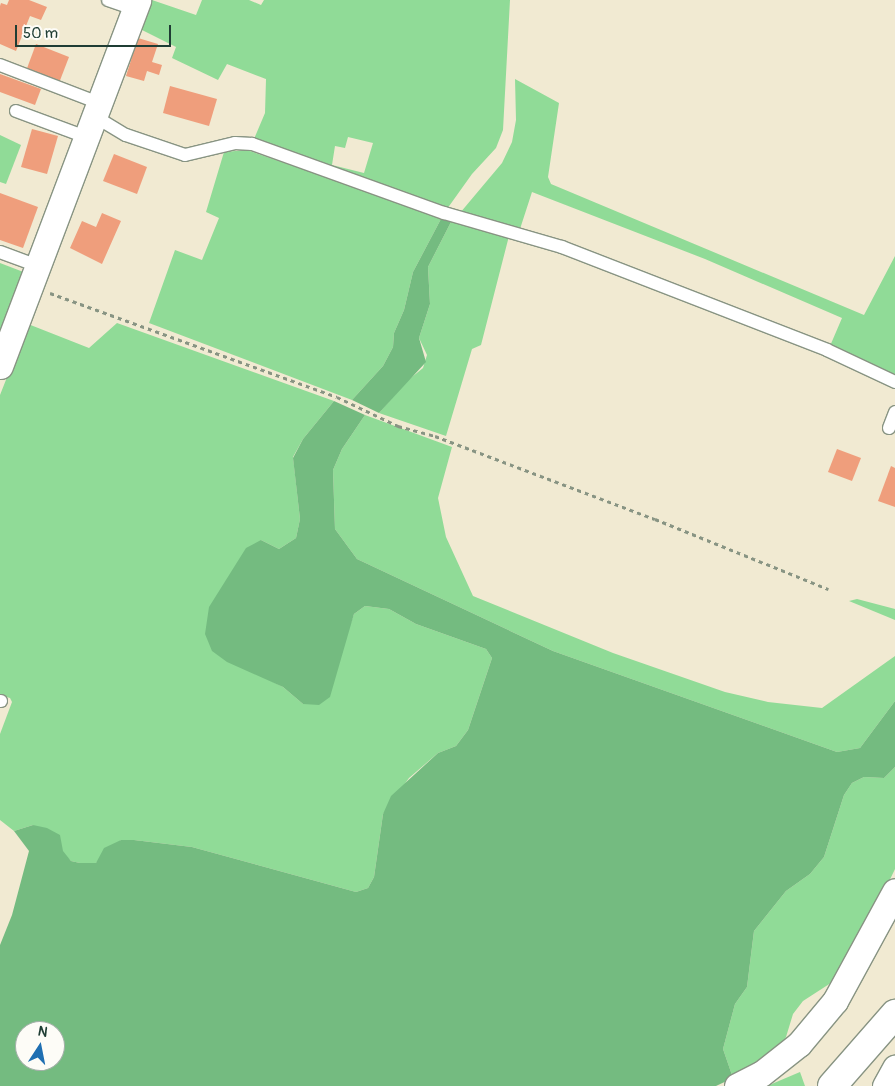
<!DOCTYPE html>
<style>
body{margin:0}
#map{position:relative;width:895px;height:1086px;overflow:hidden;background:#f1ead2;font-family:Pangolin,sans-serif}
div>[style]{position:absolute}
.green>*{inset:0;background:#90db97}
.forest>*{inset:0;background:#74bb80}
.building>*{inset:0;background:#ef9e7c}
.path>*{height:3px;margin-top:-1.5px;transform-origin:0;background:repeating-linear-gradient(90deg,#889483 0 4px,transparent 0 8px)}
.roads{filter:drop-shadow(1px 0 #889483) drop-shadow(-1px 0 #889483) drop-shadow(0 1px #889483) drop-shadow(0 -1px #889483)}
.lane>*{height:12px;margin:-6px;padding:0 6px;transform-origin:6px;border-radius:6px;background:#fff}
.street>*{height:25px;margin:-12.5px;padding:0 12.5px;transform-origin:12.5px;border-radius:12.5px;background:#fff}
.secondary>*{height:28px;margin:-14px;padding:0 14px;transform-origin:14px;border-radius:14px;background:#fff}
span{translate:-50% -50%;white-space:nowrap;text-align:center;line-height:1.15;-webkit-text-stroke:5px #fdfcf7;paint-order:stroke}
.north{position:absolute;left:15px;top:1021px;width:50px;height:50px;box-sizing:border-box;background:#fdfcf7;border:1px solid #a4b0a9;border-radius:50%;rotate:11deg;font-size:14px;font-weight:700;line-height:20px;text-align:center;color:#1f3d34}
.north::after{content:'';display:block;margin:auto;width:18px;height:22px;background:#1f6fb2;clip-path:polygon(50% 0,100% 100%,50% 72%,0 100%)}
.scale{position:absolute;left:15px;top:25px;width:156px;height:22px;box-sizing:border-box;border:2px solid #1f3d34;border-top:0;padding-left:6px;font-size:15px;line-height:18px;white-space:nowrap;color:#1f3d34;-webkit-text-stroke:4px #fdfcf7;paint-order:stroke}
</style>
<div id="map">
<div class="green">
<div style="clip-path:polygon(evenodd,152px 0,196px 15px,202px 0,249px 0,261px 5px,264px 0,510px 0,503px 130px,496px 148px,472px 174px,447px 209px,254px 139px,265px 113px,266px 79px,227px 64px,218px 80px,172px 58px,176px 47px,140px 29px,152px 0,348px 137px,373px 143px,364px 173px,332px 165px,335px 146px,345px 148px,348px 137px)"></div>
<div style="clip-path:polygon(515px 79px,559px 103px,548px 177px,551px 184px,864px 315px,895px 256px,895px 377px,830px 346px,842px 318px,705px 259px,532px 192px,520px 229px,460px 213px,502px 163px,512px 142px,516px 120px)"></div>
<div style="clip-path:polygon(0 135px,21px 145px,6px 184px,0 182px)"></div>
<div style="clip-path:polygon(247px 150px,442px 217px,413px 272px,404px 310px,394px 333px,393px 347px,383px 366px,352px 400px,149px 323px,175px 250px,202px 260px,219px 218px,206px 212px,224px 152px)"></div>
<div style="clip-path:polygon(452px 220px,509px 236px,481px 345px,472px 349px,446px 436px,379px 413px,407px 381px,423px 368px,427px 355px,419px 338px,430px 304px,428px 267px)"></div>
<div style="clip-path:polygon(0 263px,26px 273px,0 341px)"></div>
<div style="clip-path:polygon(117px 323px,334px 401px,303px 439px,293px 457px,300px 519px,296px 538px,279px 549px,261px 540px,258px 674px,283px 687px,303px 704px,342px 648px,354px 614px,365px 606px,389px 609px,416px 624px,486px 649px,492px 658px,468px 730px,456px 746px,438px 753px,409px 778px,383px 814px,374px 877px,368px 888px,356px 892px,192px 847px,134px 840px,121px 840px,96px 863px,80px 863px,71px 861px,33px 825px,14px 831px,0 820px,0 734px,12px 702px,10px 698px,0 695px,0 395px,28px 324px,89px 348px)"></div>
<div style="clip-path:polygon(365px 415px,452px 447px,438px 498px,446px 537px,473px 596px,613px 653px,725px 692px,768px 702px,822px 708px,895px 656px,895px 701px,860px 748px,837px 752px,553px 651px,357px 559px,335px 529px,333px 470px,342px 449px)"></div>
<div style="clip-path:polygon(857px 599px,895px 609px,895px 620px,849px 601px)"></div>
<div style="clip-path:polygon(895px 767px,895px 869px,853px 957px,837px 979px,803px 1001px,793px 1014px,786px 1037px,777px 1051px,733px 1078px,723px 1049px,735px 1004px,747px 987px,754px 931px,786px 891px,810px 874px,824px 857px,844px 795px,852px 783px,864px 777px,884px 778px)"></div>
<div style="clip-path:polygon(800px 1072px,805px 1086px,768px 1086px,774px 1083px)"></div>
</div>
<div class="forest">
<div style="clip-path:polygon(442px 217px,452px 220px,428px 267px,430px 304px,419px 338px,426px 362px,379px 413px,352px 400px,383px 366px,393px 347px,394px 333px,404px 310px,413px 272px)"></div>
<div style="clip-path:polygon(evenodd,334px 401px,365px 415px,342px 449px,333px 470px,335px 529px,357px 559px,553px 651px,837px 752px,860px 748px,895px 701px,895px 767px,884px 778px,864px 777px,852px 783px,844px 795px,824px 857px,810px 874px,786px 891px,754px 931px,747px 987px,735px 1004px,723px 1049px,733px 1078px,716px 1086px,0 1086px,0 945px,12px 915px,29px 851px,14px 831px,33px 825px,47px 828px,60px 835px,63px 851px,71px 861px,80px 863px,96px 863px,104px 848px,121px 840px,134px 840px,192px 847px,356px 892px,368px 888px,374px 877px,383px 814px,391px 796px,438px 753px,456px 746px,468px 730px,492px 658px,486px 649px,416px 624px,389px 609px,365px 606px,354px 614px,330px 697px,319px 705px,303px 704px,283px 687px,227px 662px,212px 651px,205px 634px,209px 607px,246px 548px,261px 540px,279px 549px,296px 538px,300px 519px,293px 458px,303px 439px,334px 401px,25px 1031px,55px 1031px,55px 1061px,25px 1061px,25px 1031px)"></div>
</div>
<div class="building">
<div style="clip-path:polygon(9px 0,29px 0,47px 7px,41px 20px,30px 16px,16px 51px,0 44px,0 6px,1px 3px,7px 5px)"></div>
<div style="clip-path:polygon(138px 38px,158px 44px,152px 62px,162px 65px,159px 75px,147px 71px,144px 81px,126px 76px)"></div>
<div style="clip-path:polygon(36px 44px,69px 57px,59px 83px,26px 71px)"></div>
<div style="clip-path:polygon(0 74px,41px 89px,35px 105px,0 92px)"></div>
<div style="clip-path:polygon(170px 86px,217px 99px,209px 126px,163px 113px)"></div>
<div style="clip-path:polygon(32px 129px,58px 136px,47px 174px,21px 167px)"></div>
<div style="clip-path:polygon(114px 154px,147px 167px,137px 194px,103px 181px)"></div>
<div style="clip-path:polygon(0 193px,38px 207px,23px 248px,0 240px)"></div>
<div style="clip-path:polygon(102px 213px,121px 221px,102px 264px,70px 248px,82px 221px,96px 227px)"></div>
<div style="clip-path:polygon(837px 449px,861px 458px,852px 481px,828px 472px)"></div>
<div style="clip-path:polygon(891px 466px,895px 468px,895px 507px,878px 501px)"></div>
</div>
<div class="path">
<div style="left:50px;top:293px;width:305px;rotate:19.9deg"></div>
<div style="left:337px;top:397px;width:68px;rotate:25.4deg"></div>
<div style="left:398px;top:426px;width:38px;rotate:15deg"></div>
<div style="left:435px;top:436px;width:235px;rotate:20.7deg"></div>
<div style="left:655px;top:519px;width:187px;rotate:22deg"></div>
</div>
<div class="roads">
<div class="lane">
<div style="left:108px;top:0;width:28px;rotate:19deg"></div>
<div style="left:0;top:65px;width:106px;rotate:21deg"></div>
<div style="left:16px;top:111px;width:75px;rotate:20.4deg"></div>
<div style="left:94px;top:116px;width:37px;rotate:31deg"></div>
<div style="left:126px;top:135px;width:62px;rotate:18.7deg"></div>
<div style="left:185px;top:155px;width:51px;rotate:-13.5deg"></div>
<div style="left:235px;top:143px;width:17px;rotate:3deg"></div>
<div style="left:252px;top:144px;width:204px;rotate:19.8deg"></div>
<div style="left:444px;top:213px;width:123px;rotate:16.1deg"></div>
<div style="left:562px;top:247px;width:284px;rotate:21.2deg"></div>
<div style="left:827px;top:350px;width:75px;rotate:25.2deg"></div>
<div style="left:0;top:252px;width:40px;rotate:20.2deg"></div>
<div style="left:889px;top:428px;width:17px;rotate:-69deg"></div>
<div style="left:0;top:701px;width:1px"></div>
</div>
<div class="street">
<div style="left:0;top:366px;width:391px;rotate:-69.3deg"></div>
<div style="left:737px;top:1086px;width:27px;rotate:-27deg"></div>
<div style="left:761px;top:1074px;width:48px;rotate:-38.3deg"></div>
<div style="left:799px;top:1044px;width:56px;rotate:-50.1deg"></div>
<div style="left:835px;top:1001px;width:125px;rotate:-61.4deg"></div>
<div style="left:885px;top:1086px;width:21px;rotate:-61deg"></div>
</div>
<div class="secondary">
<div style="left:832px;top:1086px;width:96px;rotate:-48.8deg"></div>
</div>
</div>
<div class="north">N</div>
<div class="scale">50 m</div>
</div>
